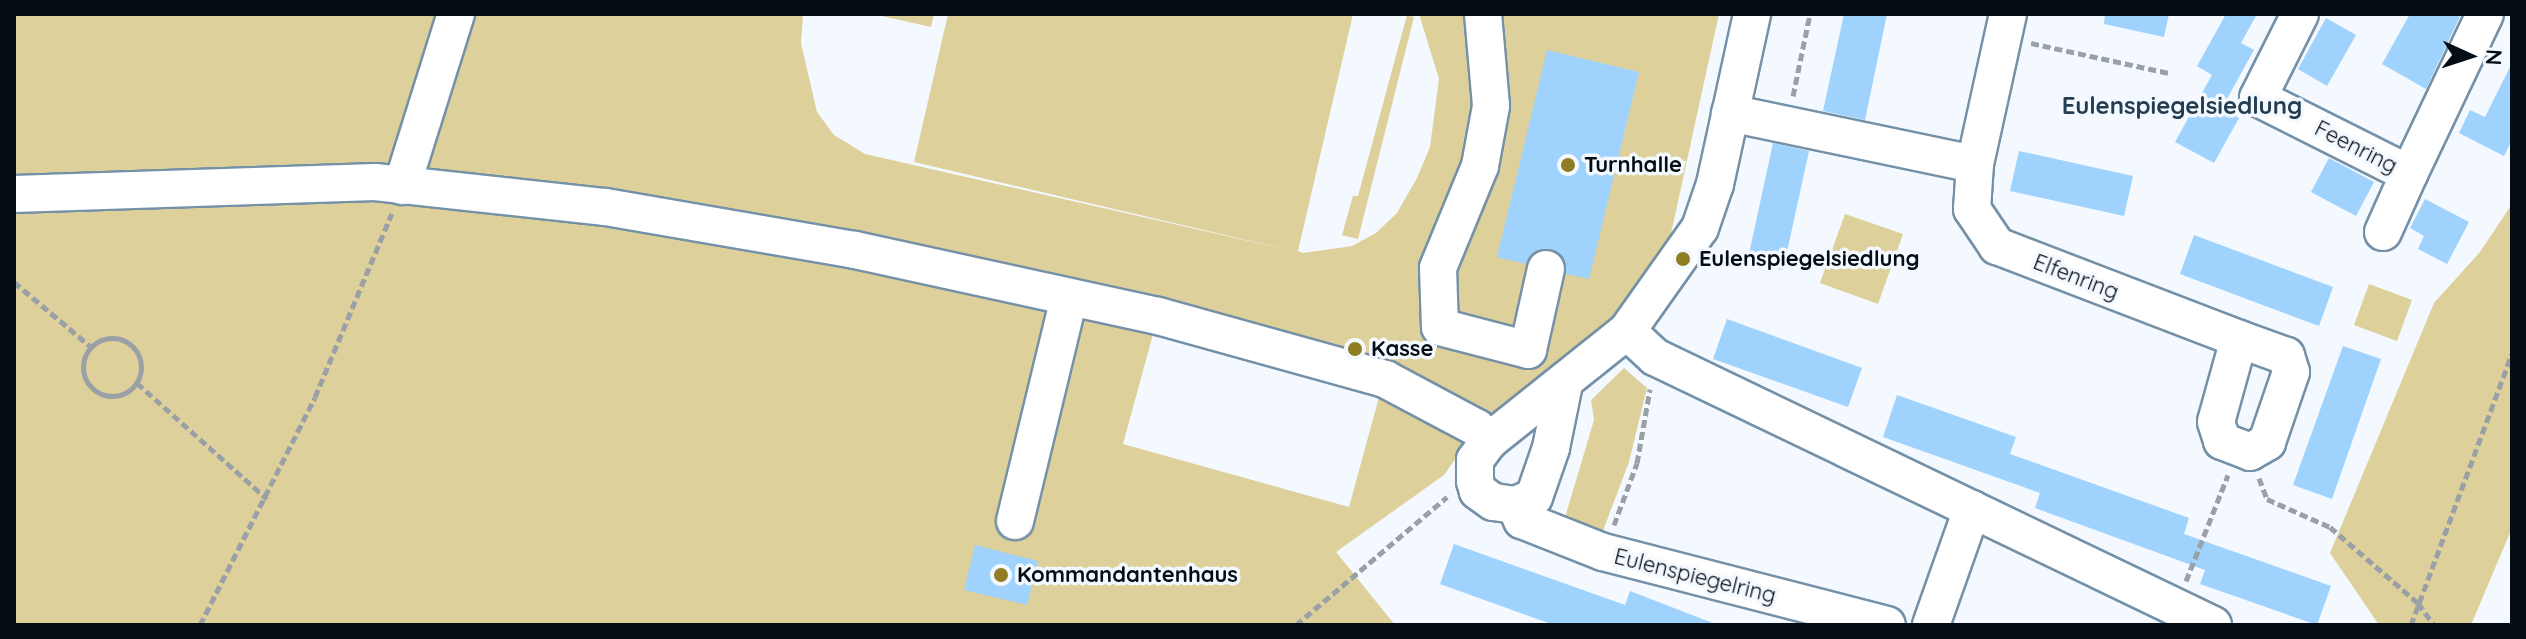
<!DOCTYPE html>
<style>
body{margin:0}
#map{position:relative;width:2526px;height:639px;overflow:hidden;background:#f3f9fe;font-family:Quicksand,sans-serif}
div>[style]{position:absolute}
.green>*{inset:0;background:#ddd09a}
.building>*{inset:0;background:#9fd2fc}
.path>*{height:5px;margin-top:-2.5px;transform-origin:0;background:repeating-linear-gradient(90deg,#99a0a6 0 8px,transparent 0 12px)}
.path>.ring{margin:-2.5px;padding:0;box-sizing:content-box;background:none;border:5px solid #99a0a6;border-radius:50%}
.roads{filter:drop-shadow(2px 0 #7591a7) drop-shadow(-2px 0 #7591a7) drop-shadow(0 2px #7591a7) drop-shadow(0 -2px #7591a7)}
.minor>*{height:36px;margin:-18px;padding:0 18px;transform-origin:18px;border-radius:18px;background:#fff}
.dots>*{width:22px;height:22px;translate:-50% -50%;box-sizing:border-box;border:4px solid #f3f9fe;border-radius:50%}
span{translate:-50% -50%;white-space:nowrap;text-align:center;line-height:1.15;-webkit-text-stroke:7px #f3f9fe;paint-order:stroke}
.street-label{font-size:22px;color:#040c14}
.poi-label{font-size:22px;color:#040c14;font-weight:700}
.left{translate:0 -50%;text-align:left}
.neighbourhood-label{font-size:24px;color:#243d50;font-weight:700}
.frame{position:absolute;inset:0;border:16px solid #040c14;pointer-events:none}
.north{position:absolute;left:2430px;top:16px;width:80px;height:80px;-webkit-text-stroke:6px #f3f9fe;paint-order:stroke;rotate:93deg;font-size:22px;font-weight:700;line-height:32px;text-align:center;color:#040c14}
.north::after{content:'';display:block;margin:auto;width:28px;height:36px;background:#040c14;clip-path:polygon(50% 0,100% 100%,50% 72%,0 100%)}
</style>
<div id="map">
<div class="green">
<div style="clip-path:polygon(evenodd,14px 14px,803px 14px,801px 43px,817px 112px,834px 135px,865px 154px,1293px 251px,914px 162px,948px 14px,1353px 14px,1298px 251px,1303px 253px,1352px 246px,1376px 233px,1397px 213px,1417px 178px,1430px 147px,1439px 79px,1419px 14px,1719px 14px,1665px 261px,1592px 349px,1477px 428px,1444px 475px,1336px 552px,1395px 625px,14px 625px,14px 14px,1158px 316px,1384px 379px,1349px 507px,1123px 444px,1158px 316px)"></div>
<div style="clip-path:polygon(873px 14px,934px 14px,931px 27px)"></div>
<div style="clip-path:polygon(1407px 15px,1414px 17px,1358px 239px,1342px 235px,1353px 196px,1358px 196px)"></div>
<div style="clip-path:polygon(2512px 204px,2512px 528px,2471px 625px,2379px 625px,2330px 553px,2434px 303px,2480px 252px)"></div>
<div style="clip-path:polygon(1845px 214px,1903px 234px,1878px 304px,1820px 283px)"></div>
<div style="clip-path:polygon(2369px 284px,2412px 300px,2397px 341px,2354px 325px)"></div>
<div style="clip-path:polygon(1624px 368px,1647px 388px,1629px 462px,1601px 536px,1563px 524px,1594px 420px,1591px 400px)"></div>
</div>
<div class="building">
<div style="clip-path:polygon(1844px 14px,1887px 14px,1865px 120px,1823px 111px)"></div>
<div style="clip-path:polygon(2105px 14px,2169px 14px,2164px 37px,2104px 24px)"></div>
<div style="clip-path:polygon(2226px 14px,2257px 14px,2241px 43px,2254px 50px,2222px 108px,2239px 118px,2214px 163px,2175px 142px,2212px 75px,2197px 66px)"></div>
<div style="clip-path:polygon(2410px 14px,2461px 14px,2426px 89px,2382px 64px)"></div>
<div style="clip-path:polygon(2326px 18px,2356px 35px,2327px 86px,2298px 69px)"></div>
<div style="clip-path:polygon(1547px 50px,1639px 72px,1589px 279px,1566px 274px,1566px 262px,1551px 249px,1539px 249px,1526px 264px,1497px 257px)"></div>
<div style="clip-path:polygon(2512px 63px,2512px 140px,2504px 156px,2459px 133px,2470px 110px,2485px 117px)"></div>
<div style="clip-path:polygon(1773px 143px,1809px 151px,1783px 270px,1747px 263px)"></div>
<div style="clip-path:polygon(2019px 151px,2133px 176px,2124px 216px,2010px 191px)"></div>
<div style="clip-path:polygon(2329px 158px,2374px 182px,2356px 216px,2311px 192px)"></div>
<div style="clip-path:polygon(2425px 199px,2469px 222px,2447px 264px,2418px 249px,2424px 236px,2410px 228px)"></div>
<div style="clip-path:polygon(2194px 235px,2333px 287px,2319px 326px,2180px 274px)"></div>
<div style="clip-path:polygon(1727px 319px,1862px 368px,1848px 407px,1713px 359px)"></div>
<div style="clip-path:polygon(2343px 346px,2381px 359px,2332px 499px,2293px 485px)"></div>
<div style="clip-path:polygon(1897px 395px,2016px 437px,2010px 454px,2189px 518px,2184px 534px,2331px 586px,2317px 625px,2200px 584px,2205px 570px,2035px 508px,2040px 493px,1883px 437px)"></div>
<div style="clip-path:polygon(1454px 544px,1625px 605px,1630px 591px,1718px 625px,1554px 625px,1440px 584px)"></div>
<div style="clip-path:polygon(975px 545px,1038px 561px,1027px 605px,964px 590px)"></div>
</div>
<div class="path">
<div style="left:2031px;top:43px;width:141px;rotate:12.3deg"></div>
<div style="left:1793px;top:96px;width:84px;rotate:-78.3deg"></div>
<div style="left:14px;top:282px;width:99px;rotate:40.1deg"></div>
<div class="ring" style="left:83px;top:338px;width:53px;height:53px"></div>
<div style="left:137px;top:383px;width:174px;rotate:41.7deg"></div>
<div style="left:2259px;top:478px;width:22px;rotate:69deg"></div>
<div style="left:2267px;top:499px;width:69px;rotate:24deg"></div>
<div style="left:2330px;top:527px;width:116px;rotate:40.8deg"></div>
<div style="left:2418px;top:603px;width:27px;rotate:54deg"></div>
<div style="left:1614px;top:525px;width:66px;rotate:-69.6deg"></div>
<div style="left:1637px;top:463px;width:75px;rotate:-80deg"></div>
<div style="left:2186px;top:581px;width:114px;rotate:-68.4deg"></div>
<div style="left:200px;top:625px;width:255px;rotate:-63.2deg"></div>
<div style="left:315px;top:397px;width:199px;rotate:-67.3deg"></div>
<div style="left:1296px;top:625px;width:198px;rotate:-40.3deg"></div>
<div style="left:2411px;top:625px;width:289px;rotate:-69.6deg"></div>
</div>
<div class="roads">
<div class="minor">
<div style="left:1483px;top:14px;width:92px;rotate:85deg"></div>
<div style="left:1491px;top:106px;width:61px;rotate:100.4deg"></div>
<div style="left:1480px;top:166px;width:110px;rotate:112.4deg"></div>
<div style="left:1438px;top:268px;width:59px;rotate:88.1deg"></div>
<div style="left:1440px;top:327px;width:91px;rotate:14.6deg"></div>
<div style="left:1528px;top:350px;width:83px;rotate:-77.5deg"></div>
<div style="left:2300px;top:14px;width:94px;rotate:116.6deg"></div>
<div style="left:2258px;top:98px;width:169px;rotate:26.7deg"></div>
<div style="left:2409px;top:174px;width:177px;rotate:-64.6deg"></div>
<div style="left:1730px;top:113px;width:250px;rotate:11.8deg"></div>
<div style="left:1975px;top:164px;width:154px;rotate:-77.6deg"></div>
<div style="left:1975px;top:164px;width:45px;rotate:93.8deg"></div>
<div style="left:1972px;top:209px;width:45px;rotate:56deg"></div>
<div style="left:1997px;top:246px;width:259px;rotate:21deg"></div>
<div style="left:2239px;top:339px;width:86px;rotate:105.5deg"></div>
<div style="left:2216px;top:422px;width:20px;rotate:72deg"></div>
<div style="left:2222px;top:441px;width:30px;rotate:21deg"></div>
<div style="left:2250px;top:452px;width:20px;rotate:-30deg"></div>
<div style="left:2267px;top:442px;width:74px;rotate:-71.1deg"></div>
<div style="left:2291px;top:372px;width:17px;rotate:-107deg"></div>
<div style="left:2286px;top:356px;width:50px;rotate:-160.1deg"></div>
<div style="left:402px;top:186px;width:180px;rotate:-72.6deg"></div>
<div style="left:14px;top:194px;width:361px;rotate:-1.9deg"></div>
<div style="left:375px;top:182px;width:232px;rotate:6.2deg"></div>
<div style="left:606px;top:207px;width:253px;rotate:9.8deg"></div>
<div style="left:855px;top:250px;width:310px;rotate:12.3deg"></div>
<div style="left:1158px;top:316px;width:236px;rotate:15.5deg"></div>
<div style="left:1385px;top:379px;width:104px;rotate:28deg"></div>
<div style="left:1477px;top:428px;width:18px;rotate:47deg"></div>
<div style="left:2383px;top:232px;width:64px;rotate:-65.9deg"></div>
<div style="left:1627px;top:331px;width:38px;rotate:43deg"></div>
<div style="left:1655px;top:357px;width:619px;rotate:25.65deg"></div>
<div style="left:1564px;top:384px;width:65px;rotate:101.5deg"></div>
<div style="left:1551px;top:448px;width:52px;rotate:109.1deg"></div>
<div style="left:1534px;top:497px;width:21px;rotate:157deg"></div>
<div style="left:1515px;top:505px;width:22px;rotate:-172deg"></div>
<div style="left:1493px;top:502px;width:19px;rotate:-144deg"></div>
<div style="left:1478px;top:491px;width:10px;rotate:-107deg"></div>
<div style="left:1475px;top:481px;width:21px;rotate:-90deg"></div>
<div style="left:1475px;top:460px;width:24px;rotate:-54deg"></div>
<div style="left:1489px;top:441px;width:176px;rotate:-38.6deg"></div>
<div style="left:1627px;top:331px;width:126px;rotate:-54.7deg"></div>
<div style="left:1700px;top:228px;width:46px;rotate:-71.2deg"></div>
<div style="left:1715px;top:184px;width:174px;rotate:-77.7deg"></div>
<div style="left:1515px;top:505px;width:17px;rotate:65deg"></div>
<div style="left:1522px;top:520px;width:87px;rotate:21.6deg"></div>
<div style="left:1603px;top:552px;width:293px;rotate:14.4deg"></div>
<div style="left:1015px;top:521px;width:230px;rotate:-76.4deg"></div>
<div style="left:1931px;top:625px;width:123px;rotate:-70.5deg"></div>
</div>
</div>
<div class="dots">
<div style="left:1568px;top:165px;background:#907c22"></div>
<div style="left:1683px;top:259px;background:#907c22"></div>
<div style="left:1355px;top:349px;background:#907c22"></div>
<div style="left:1001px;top:575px;background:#907c22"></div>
</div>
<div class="street-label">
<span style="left:2356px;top:147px;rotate:27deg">Feenring</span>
<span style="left:2076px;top:277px;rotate:21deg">Elfenring</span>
<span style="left:1695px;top:576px;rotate:14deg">Eulenspiegelring</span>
</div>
<div class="poi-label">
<span class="left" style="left:1584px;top:165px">Turnhalle</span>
<span class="left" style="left:1699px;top:259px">Eulenspiegelsiedlung</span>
<span class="left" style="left:1371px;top:349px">Kasse</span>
<span class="left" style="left:1017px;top:575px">Kommandantenhaus</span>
</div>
<div class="neighbourhood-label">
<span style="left:2182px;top:106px">Eulenspiegelsiedlung</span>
</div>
<div class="frame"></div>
<div class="north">N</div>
</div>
